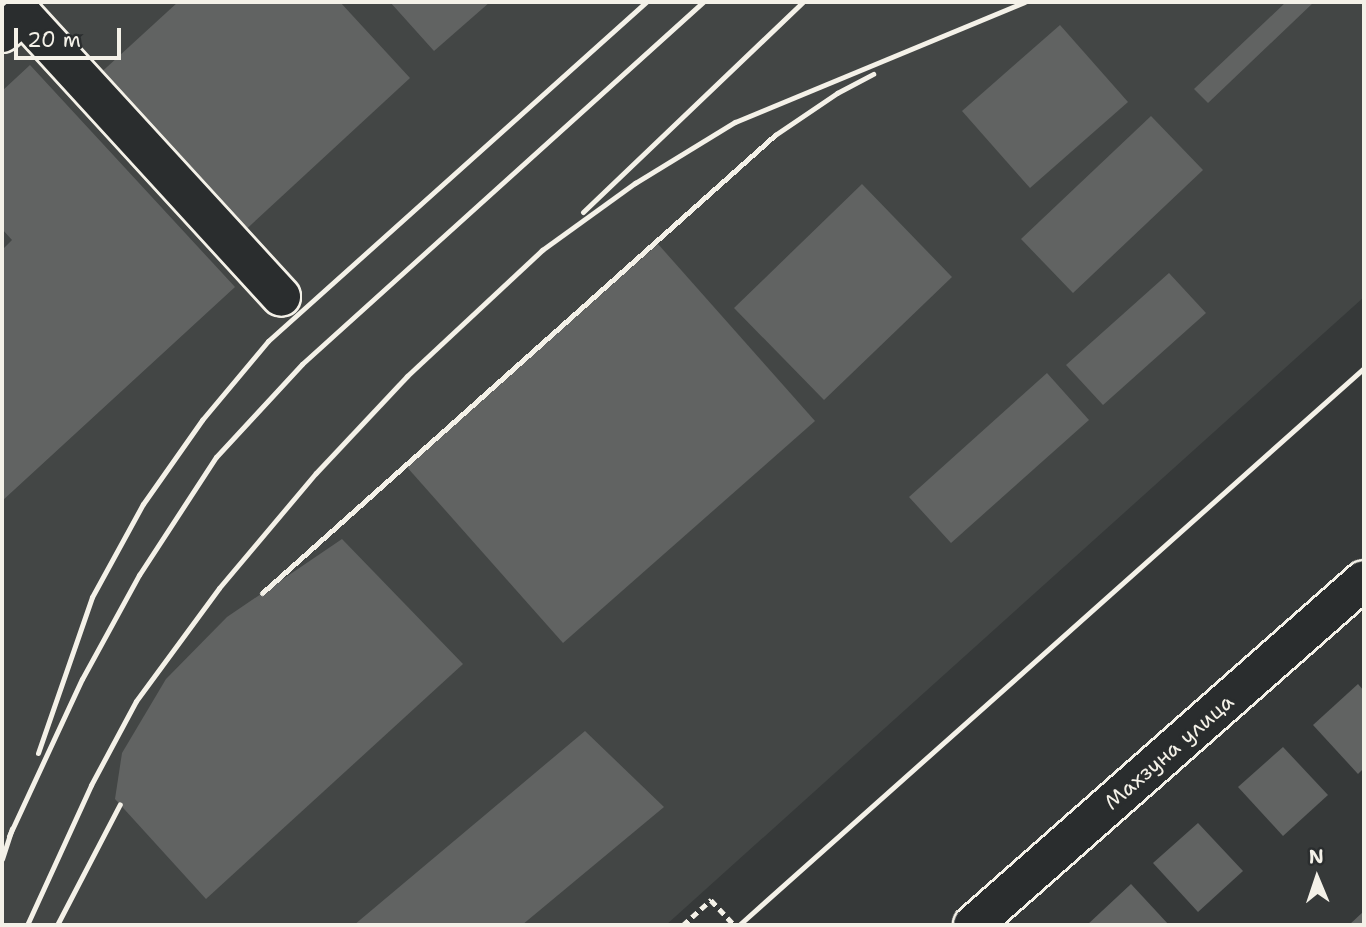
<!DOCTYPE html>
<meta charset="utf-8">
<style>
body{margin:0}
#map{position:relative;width:1366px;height:927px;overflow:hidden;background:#363939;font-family:"Shantell Sans",sans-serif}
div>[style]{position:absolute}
.built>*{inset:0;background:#434645}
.building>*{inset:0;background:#616362}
.path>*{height:4.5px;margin-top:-2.25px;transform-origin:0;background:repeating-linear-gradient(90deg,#f4f1e8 0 7px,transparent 0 12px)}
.roads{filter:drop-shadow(2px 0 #f4f1e8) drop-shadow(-2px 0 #f4f1e8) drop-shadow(0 2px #f4f1e8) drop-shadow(0 -2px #f4f1e8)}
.minor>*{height:38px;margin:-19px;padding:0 19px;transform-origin:19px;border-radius:19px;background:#2a2d2e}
.rail>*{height:5px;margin:-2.5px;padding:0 2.5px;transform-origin:2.5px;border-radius:2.5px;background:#f4f1e8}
span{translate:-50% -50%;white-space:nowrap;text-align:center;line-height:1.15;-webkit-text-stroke:6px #2a2d2e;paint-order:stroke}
.street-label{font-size:21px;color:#f4f1e8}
.frame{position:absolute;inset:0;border:4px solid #f4f1e8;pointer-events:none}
.north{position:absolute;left:1282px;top:843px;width:70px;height:70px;-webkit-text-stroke:5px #2a2d2e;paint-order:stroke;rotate:358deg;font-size:19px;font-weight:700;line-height:28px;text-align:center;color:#f4f1e8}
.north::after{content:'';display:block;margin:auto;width:24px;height:32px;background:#f4f1e8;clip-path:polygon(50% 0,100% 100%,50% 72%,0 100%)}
.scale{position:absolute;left:14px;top:28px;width:107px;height:32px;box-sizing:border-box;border:4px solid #f4f1e8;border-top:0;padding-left:9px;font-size:21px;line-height:24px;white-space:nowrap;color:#f4f1e8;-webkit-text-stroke:5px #2a2d2e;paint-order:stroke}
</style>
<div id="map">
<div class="built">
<div style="clip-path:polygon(2px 2px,1364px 2px,1364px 297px,666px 925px,2px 925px)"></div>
</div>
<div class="building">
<div style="clip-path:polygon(178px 2px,340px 2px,410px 78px,240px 235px,95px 78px)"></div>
<div style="clip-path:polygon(390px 2px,490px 2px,434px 51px)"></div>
<div style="clip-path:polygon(1286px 2px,1314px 2px,1208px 103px,1194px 89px)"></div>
<div style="clip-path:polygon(1060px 25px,1128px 102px,1030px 188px,962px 111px)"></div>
<div style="clip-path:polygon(30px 65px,235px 287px,2px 501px,2px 250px,12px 240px,2px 229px,2px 91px)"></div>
<div style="clip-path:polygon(1151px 116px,1203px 170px,1073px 293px,1021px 239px)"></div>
<div style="clip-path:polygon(862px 184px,952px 277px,824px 400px,734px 308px)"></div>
<div style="clip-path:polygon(658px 244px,815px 421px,563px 643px,406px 466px)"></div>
<div style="clip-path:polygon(1169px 273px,1206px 313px,1103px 405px,1066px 365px)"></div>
<div style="clip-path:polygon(1047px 373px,1089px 420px,951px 543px,909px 497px)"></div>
<div style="clip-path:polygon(342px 539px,463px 664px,206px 899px,115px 799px,122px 753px,166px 679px,227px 617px)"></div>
<div style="clip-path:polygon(1358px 684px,1364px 691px,1364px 768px,1358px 774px,1313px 725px)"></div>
<div style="clip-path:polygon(585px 731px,664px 807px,522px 925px,354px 925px)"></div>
<div style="clip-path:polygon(1283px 747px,1328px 795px,1283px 836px,1238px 787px)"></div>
<div style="clip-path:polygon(1198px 823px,1243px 871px,1198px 912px,1153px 863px)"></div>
<div style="clip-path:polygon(1131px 884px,1169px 925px,1087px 925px)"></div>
<div style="clip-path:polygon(1364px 911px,1364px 925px,1349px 925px)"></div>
</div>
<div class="path">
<div style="left:683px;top:925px;width:38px;rotate:-42deg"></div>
<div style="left:711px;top:900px;width:34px;rotate:47deg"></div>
</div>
<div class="roads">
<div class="minor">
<div style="left:2px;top:33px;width:28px;rotate:-41deg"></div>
<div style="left:23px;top:15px;width:382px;rotate:47.5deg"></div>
<div style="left:973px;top:925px;width:521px;rotate:-41.42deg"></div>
</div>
</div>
<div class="rail">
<div style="left:583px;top:212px;width:304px;rotate:-43.7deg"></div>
<div style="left:262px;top:593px;width:688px;rotate:-41.76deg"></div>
<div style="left:775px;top:135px;width:75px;rotate:-34.1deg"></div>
<div style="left:837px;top:93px;width:41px;rotate:-27.8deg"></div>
<div style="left:38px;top:753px;width:165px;rotate:-70.9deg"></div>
<div style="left:92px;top:597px;width:106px;rotate:-61.3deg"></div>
<div style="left:143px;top:504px;width:103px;rotate:-54.9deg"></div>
<div style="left:202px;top:420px;width:103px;rotate:-50.1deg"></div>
<div style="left:268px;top:341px;width:508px;rotate:-41.89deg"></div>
<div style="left:9px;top:836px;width:173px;rotate:-65.1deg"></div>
<div style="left:82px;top:679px;width:119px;rotate:-61.3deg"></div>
<div style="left:139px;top:575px;width:141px;rotate:-56.9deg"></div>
<div style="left:216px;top:457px;width:127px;rotate:-47.2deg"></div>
<div style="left:302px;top:364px;width:540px;rotate:-42.07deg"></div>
<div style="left:2px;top:859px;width:32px;rotate:-72deg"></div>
<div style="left:27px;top:925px;width:154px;rotate:-65.4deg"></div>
<div style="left:91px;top:785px;width:95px;rotate:-61.8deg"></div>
<div style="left:136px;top:701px;width:140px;rotate:-53.7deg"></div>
<div style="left:219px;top:588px;width:150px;rotate:-49.9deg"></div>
<div style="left:316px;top:473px;width:133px;rotate:-46.8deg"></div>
<div style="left:407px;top:376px;width:185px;rotate:-43deg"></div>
<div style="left:542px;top:250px;width:115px;rotate:-35.8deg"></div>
<div style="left:635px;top:183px;width:117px;rotate:-31.4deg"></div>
<div style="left:735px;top:122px;width:313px;rotate:-22.5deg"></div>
<div style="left:57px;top:925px;width:136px;rotate:-62.5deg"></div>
<div style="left:739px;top:925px;width:837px;rotate:-41.71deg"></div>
</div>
<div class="street-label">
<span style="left:1169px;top:752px;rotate:-41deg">Махзуна улица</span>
</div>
<div class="frame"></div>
<div class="north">N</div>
<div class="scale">20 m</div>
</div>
